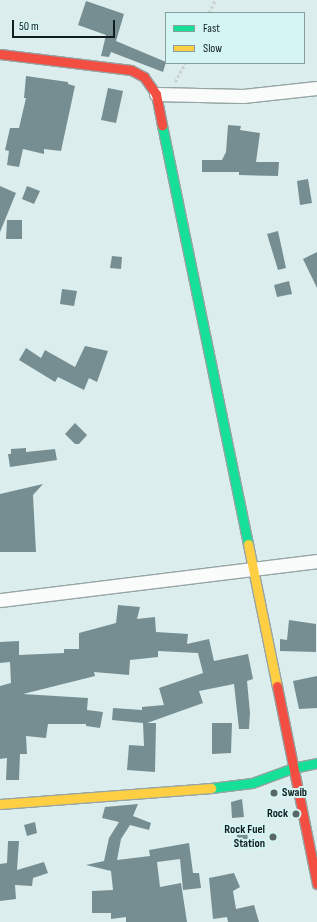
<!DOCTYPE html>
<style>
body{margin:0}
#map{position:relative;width:317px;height:922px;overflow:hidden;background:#dceded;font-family:"Sofia Sans Condensed",sans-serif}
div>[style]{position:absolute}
.building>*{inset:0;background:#768e92}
.path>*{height:2.5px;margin-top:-1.25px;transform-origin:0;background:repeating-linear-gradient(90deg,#ccd1d1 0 3px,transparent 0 5px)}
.roads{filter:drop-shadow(1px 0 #96a4a4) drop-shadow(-1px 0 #96a4a4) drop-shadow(0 1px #96a4a4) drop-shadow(0 -1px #96a4a4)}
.street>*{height:13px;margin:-6.5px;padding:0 6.5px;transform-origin:6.5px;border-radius:6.5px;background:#fafcfc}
.fast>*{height:9px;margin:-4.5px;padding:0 4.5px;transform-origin:4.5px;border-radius:4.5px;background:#16e098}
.slow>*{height:9px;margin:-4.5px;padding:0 4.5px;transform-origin:4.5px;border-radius:4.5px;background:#ffcf43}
.jam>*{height:9px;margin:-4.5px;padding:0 4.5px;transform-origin:4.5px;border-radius:4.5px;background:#f24e42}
.dots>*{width:11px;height:11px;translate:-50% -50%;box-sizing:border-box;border:2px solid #d4f5f4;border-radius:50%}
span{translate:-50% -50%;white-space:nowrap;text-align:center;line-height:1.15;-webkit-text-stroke:4px #d4f5f4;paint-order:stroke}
.poi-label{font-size:12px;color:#111d1d;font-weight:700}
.left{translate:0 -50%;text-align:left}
.right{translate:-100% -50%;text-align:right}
.legend{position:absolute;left:165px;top:12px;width:140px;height:52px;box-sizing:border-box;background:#d4f5f4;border:1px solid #869f9e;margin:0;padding:5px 7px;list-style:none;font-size:12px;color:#111d1d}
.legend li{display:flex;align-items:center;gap:8px;height:20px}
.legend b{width:20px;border:1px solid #869f9e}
.scale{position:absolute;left:12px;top:20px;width:103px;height:18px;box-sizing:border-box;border:2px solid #111d1d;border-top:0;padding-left:5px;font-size:12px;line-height:14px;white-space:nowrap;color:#111d1d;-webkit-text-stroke:3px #d4f5f4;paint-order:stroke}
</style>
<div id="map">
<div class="building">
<div style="clip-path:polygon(86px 1px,124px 14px,116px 41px,166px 62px,163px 72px,111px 52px,109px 57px,101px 56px,106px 35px,78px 25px)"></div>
<div style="clip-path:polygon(26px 76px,68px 82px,68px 84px,75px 86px,61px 151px,44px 149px,44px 154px,23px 149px,19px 167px,7px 165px,9px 151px,5px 150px,10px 128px,19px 128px,26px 98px,24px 98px)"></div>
<div style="clip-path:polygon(108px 88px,123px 91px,116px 123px,101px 120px)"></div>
<div style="clip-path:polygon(228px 125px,241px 126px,240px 130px,260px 133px,256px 162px,279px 162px,278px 176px,239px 175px,239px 172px,202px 172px,202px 160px,222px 160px,226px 152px)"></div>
<div style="clip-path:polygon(308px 179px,312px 203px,300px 205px,297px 181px)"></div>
<div style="clip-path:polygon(0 186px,16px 193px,0 232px)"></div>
<div style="clip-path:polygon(27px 186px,40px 191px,34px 204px,22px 199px)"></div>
<div style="clip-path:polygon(7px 220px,22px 220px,22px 239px,6px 239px)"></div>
<div style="clip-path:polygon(278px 231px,286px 268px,278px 270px,267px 234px)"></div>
<div style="clip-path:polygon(317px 252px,317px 288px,303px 259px)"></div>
<div style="clip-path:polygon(112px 256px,122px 257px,121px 269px,110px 268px)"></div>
<div style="clip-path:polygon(289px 281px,292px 294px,277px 297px,274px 285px)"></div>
<div style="clip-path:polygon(62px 289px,77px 291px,74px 306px,60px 304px)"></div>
<div style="clip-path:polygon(85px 346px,108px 351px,97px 382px,89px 378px,84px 390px,58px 377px,55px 382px,19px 360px,26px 348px,41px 358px,45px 350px,75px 367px)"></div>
<div style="clip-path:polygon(75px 423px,87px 435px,79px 444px,75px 444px,65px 434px)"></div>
<div style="clip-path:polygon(26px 448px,26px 452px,55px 449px,57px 460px,10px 467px,8px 454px,11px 454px,11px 449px)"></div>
<div style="clip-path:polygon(43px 484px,33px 495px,36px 552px,0 552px,0 494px)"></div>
<div style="clip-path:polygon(118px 605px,140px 607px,137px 619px,155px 617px,156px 632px,188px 634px,187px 644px,209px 639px,214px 661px,248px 654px,253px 679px,247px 681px,250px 713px,249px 729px,239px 729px,234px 684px,199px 691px,203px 703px,147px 723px,156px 723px,155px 772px,127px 770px,129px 745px,144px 746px,143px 723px,112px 720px,113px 708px,142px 710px,142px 707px,164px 705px,159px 688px,203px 673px,198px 653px,158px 651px,158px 657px,130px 660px,129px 675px,94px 672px,95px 676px,23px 694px,88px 698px,87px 710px,103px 712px,100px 728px,86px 726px,86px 724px,48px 724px,46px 738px,26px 736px,27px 754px,20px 754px,19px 780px,6px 780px,7px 758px,0 759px,0 686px,11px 683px,10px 662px,0 663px,0 642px,19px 641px,19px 655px,64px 653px,64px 649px,79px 649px,79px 633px,116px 623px)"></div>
<div style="clip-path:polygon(289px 620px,316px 624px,316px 652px,280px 651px,280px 639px,287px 640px)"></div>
<div style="clip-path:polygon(317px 676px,317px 708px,299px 709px,293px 681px)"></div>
<div style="clip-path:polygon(212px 723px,232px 723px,231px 753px,212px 754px)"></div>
<div style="clip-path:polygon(242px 799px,244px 817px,232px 818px,231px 802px)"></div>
<div style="clip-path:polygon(138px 804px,133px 816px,151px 823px,149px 830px,130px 825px,121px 839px,117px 860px,150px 856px,149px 850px,189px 843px,193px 873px,199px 873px,201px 888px,183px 890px,180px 859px,157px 862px,160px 887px,181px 883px,187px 922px,126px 922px,126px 917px,111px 919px,111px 913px,92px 913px,92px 891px,113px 890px,111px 871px,86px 865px,104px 861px,109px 838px,119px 822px,102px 818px,105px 807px)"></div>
<div style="clip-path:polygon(35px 822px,37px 833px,27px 836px,24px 825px)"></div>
<div style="clip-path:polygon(247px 830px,248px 841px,238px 842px,236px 831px)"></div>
<div style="clip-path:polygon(8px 841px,19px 841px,17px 870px,44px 862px,48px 873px,33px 878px,32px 886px,15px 885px,16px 899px,0 901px,0 864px,7px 863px)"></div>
<div style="clip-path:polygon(234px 873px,240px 887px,233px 891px,236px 909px,254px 905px,259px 922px,228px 922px,227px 917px,213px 919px,209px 878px)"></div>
</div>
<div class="path">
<div style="left:209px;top:13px;width:14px;rotate:-65deg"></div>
<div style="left:175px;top:82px;width:21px;rotate:-62deg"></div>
</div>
<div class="roads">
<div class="street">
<div style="left:156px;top:94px;width:87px;rotate:1.3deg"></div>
<div style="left:243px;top:96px;width:74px;rotate:-6.2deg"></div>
<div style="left:0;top:600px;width:319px;rotate:-7deg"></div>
</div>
<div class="fast">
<div style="left:162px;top:125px;width:428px;rotate:78.4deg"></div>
<div style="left:211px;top:788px;width:41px;rotate:-7deg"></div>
<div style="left:252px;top:783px;width:44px;rotate:-20.1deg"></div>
<div style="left:293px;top:768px;width:25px;rotate:-12deg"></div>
</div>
<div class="slow">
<div style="left:248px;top:544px;width:145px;rotate:78.5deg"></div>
<div style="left:0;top:804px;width:212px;rotate:-4.3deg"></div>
</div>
<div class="jam">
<div style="left:0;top:54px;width:132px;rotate:7deg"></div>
<div style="left:131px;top:70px;width:15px;rotate:28deg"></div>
<div style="left:144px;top:77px;width:21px;rotate:55deg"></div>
<div style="left:156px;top:94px;width:32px;rotate:79deg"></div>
<div style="left:277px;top:686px;width:202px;rotate:78.6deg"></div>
</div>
</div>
<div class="dots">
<div style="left:274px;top:793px;background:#586666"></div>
<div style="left:296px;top:814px;background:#586666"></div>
<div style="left:273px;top:837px;background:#586666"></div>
</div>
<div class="poi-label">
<span class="left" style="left:282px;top:793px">Swaib</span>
<span class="right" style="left:288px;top:814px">Rock</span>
<span class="right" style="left:265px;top:837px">Rock Fuel<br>Station</span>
</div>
<ul class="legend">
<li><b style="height:5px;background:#16e098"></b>Fast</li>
<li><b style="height:5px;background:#ffcf43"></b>Slow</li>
</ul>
<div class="scale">50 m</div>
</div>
